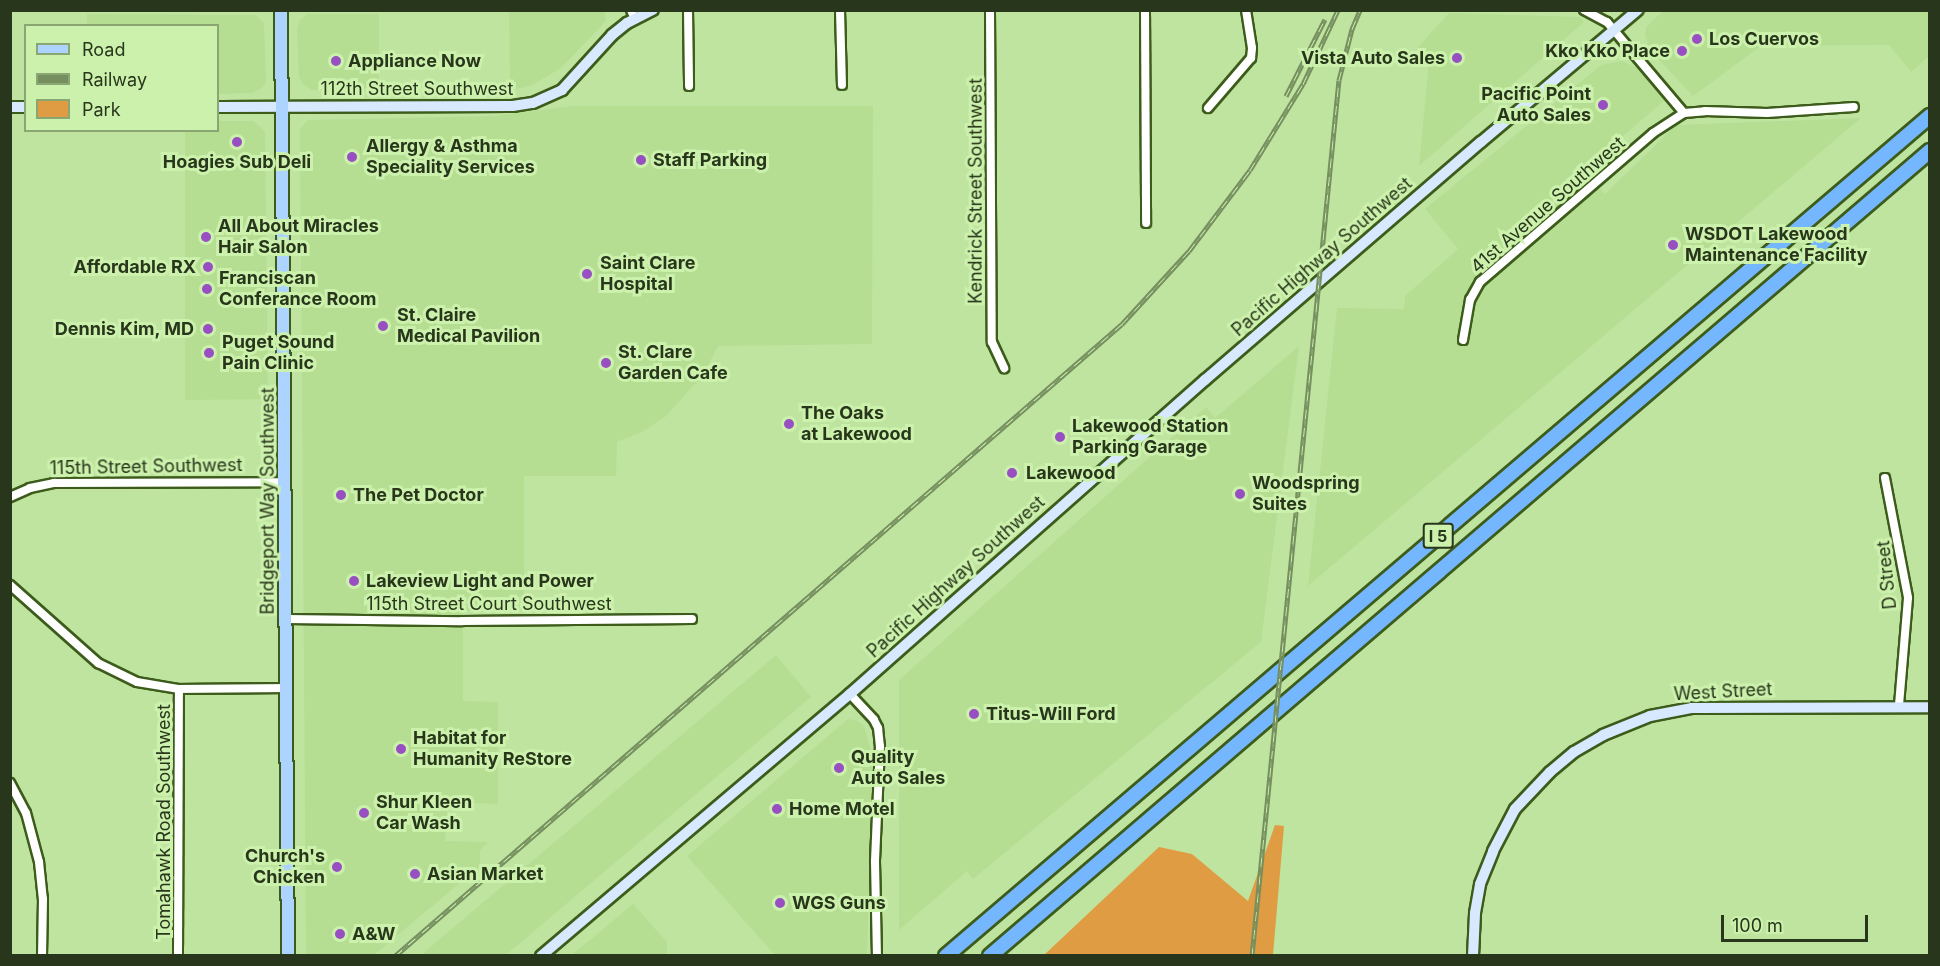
<!DOCTYPE html>
<style>
body{margin:0}
#map{position:relative;width:1940px;height:966px;overflow:hidden;background:#bfe4a0;font-family:Inter,sans-serif}
div>[style]{position:absolute}
.built>*{inset:0;background:#b5de92}
.green>*{inset:0;background:#df9c43}
.roads{filter:drop-shadow(2px 0 #3d5c1b) drop-shadow(-2px 0 #3d5c1b) drop-shadow(0 2px #3d5c1b) drop-shadow(0 -2px #3d5c1b)}
.street>*{height:8px;margin:-4px;padding:0 4px;transform-origin:4px;border-radius:4px;background:#fff}
.secondary>*{height:10px;margin:-5px;padding:0 5px;transform-origin:5px;border-radius:5px;background:#d6e9ff}
.primary>*{height:12px;margin:-6px;padding:0 6px;transform-origin:6px;border-radius:6px;background:#acd4fe}
.highway>*{height:14px;margin:-7px;padding:0 7px;transform-origin:7px;border-radius:7px;background:#75b7fe}
.rail>*{height:5px;margin-top:-2.5px;transform-origin:0;background:repeating-linear-gradient(90deg,#ccf1ac 0 9px,#768f5f 0 18px);box-sizing:border-box;border-block:2px solid #768f5f}
.dots>*{width:16px;height:16px;translate:-50% -50%;box-sizing:border-box;border:3px solid #ccf1ac;border-radius:50%}
span{translate:-50% -50%;white-space:nowrap;text-align:center;line-height:1.15;-webkit-text-stroke:6px #ccf1ac;paint-order:stroke}
.shield-label span{padding:2px 4px;background:#ccf1ac;border:2px solid;border-radius:4px;-webkit-text-stroke-width:0}
.shield-label{font-size:16px;color:#28361b;font-weight:700}
.poi-label{font-size:18px;color:#28361b;font-weight:700}
.left{translate:0 -50%;text-align:left}
.right{translate:-100% -50%;text-align:right}
.street-label{font-size:18px;color:#28361b}
.frame{position:absolute;inset:0;border:12px solid #28361b;pointer-events:none}
.legend{position:absolute;left:24px;top:24px;width:195px;height:108px;box-sizing:border-box;background:#ccf1ac;border:2px solid #8aa672;margin:0;padding:8px 10px;list-style:none;font-size:18px;color:#28361b}
.legend li{display:flex;align-items:center;gap:12px;height:30px}
.legend b{width:30px;border:2px solid #8aa672}
.scale{position:absolute;left:1721px;top:915px;width:147px;height:27px;box-sizing:border-box;border:3px solid #28361b;border-top:0;padding-left:8px;font-size:18px;line-height:21px;white-space:nowrap;color:#28361b;-webkit-text-stroke:4px #ccf1ac;paint-order:stroke}
</style>
<div id="map">
<div class="built">
<div style="clip-path:polygon(604px 10px,606px 21px,561px 68px,532px 85px,510px 91px,509px 12px)"></div>
<div style="clip-path:polygon(1663px 11px,1929px 11px,1929px 56px,1911px 72px,1889px 45px,1761px 46px,1693px 96px,1646px 46px,1648px 43px,1645px 36px,1646px 27px)"></div>
<div style="clip-path:polygon(1449px 13px,1580px 17px,1584px 22px,1419px 166px,1429px 62px,1417px 48px)"></div>
<div style="clip-path:polygon(87px 14px,256px 15px,264px 23px,266px 82px,262px 88px,252px 93px,218px 94px,218px 26px,87px 25px)"></div>
<div style="clip-path:polygon(307px 14px,379px 14px,379px 92px,312px 90px,304px 85px,299px 77px,297px 28px,300px 20px)"></div>
<div style="clip-path:polygon(1621px 61px,1639px 68px,1666px 99px,1602px 154px,1607px 160px,1589px 175px,1605px 194px,1676px 125px,1861px 118px,1308px 586px,1337px 308px,1404px 309px,1405px 296px,1458px 249px,1425px 209px,1601px 65px)"></div>
<div style="clip-path:polygon(573px 106px,873px 106px,872px 344px,718px 346px,703px 375px,665px 417px,642px 432px,617px 442px,616px 476px,524px 476px,524px 610px,463px 611px,463px 701px,498px 702px,498px 804px,448px 802px,445px 841px,488px 842px,480px 850px,480px 866px,374px 955px,306px 955px,300px 129px,308px 120px,495px 116px)"></div>
<div style="clip-path:polygon(218px 121px,253px 121px,265px 131px,268px 399px,185px 400px,185px 131px,218px 130px)"></div>
<div style="clip-path:polygon(1299px 346px,1261px 642px,973px 879px,967px 871px,899px 930px,899px 680px,1206px 407px,1215px 418px)"></div>
<div style="clip-path:polygon(776px 655px,811px 697px,506px 955px,421px 955px)"></div>
<div style="clip-path:polygon(848px 719px,858px 721px,864px 726px,873px 757px,867px 955px,775px 955px,687px 856px)"></div>
<div style="clip-path:polygon(633px 904px,667px 942px,667px 955px,572px 955px)"></div>
</div>
<div class="green">
<div style="clip-path:polygon(1275px 825px,1284px 826px,1273px 955px,1044px 955px,1159px 847px,1192px 854px,1248px 901px)"></div>
</div>
<div class="roads">
<div class="street">
<div style="left:631px;top:10px;width:10px;rotate:66deg"></div>
<div style="left:688px;top:10px;width:76px;rotate:89.2deg"></div>
<div style="left:840px;top:10px;width:75px;rotate:88.5deg"></div>
<div style="left:990px;top:10px;width:332px;rotate:89.7deg"></div>
<div style="left:992px;top:342px;width:29px;rotate:65deg"></div>
<div style="left:1145px;top:10px;width:213px;rotate:89.7deg"></div>
<div style="left:1584px;top:10px;width:26px;rotate:28deg"></div>
<div style="left:1607px;top:22px;width:119px;rotate:49.8deg"></div>
<div style="left:1684px;top:113px;width:21px;rotate:-5deg"></div>
<div style="left:1705px;top:111px;width:62px;rotate:1.8deg"></div>
<div style="left:1767px;top:113px;width:87px;rotate:-3.9deg"></div>
<div style="left:1208px;top:108px;width:66px;rotate:-49.3deg"></div>
<div style="left:1251px;top:58px;width:10px;rotate:-84deg"></div>
<div style="left:1252px;top:48px;width:38px;rotate:-99deg"></div>
<div style="left:1463px;top:340px;width:41px;rotate:-80.1deg"></div>
<div style="left:1470px;top:300px;width:21px;rotate:-61deg"></div>
<div style="left:1480px;top:282px;width:228px;rotate:-40.7deg"></div>
<div style="left:1653px;top:133px;width:37px;rotate:-33deg"></div>
<div style="left:1885px;top:478px;width:122px;rotate:79.1deg"></div>
<div style="left:1908px;top:598px;width:108px;rotate:94.8deg"></div>
<div style="left:10px;top:497px;width:22px;rotate:-24deg"></div>
<div style="left:30px;top:488px;width:25px;rotate:-12deg"></div>
<div style="left:54px;top:483px;width:231px;rotate:-0.2deg"></div>
<div style="left:10px;top:585px;width:118px;rotate:41.6deg"></div>
<div style="left:98px;top:663px;width:43px;rotate:26deg"></div>
<div style="left:137px;top:682px;width:43px;rotate:9.5deg"></div>
<div style="left:179px;top:689px;width:107px;rotate:-0.5deg"></div>
<div style="left:287px;top:619px;width:175px;rotate:0.7deg"></div>
<div style="left:462px;top:621px;width:230px;rotate:-0.5deg"></div>
<div style="left:850px;top:694px;width:35px;rotate:47deg"></div>
<div style="left:874px;top:720px;width:9px;rotate:63deg"></div>
<div style="left:878px;top:728px;width:18px;rotate:84deg"></div>
<div style="left:880px;top:746px;width:116px;rotate:92.5deg"></div>
<div style="left:875px;top:862px;width:94px;rotate:88.8deg"></div>
<div style="left:10px;top:783px;width:34px;rotate:62deg"></div>
<div style="left:26px;top:813px;width:51px;rotate:75.1deg"></div>
<div style="left:39px;top:862px;width:37px;rotate:84deg"></div>
<div style="left:43px;top:899px;width:57px;rotate:91deg"></div>
<div style="left:178px;top:956px;width:267px;rotate:-89.8deg"></div>
</div>
<div class="secondary">
<div style="left:10px;top:107px;width:16px"></div>
<div style="left:218px;top:107px;width:295px;rotate:-0.2deg"></div>
<div style="left:513px;top:106px;width:20px;rotate:-9deg"></div>
<div style="left:533px;top:103px;width:32px;rotate:-24deg"></div>
<div style="left:562px;top:90px;width:74px;rotate:-47.7deg"></div>
<div style="left:612px;top:35px;width:19px;rotate:-39deg"></div>
<div style="left:627px;top:23px;width:29px;rotate:-27deg"></div>
<div style="left:541px;top:956px;width:405px;rotate:-40.3deg"></div>
<div style="left:850px;top:694px;width:474px;rotate:-41.5deg"></div>
<div style="left:1205px;top:380px;width:364px;rotate:-40.8deg"></div>
<div style="left:1481px;top:142px;width:205px;rotate:-40.1deg"></div>
<div style="left:1473px;top:956px;width:43px;rotate:-87.3deg"></div>
<div style="left:1475px;top:913px;width:29px;rotate:-80deg"></div>
<div style="left:1480px;top:884px;width:35px;rotate:-68deg"></div>
<div style="left:1493px;top:851px;width:47px;rotate:-62.4deg"></div>
<div style="left:1515px;top:809px;width:51px;rotate:-46.6deg"></div>
<div style="left:1550px;top:772px;width:31px;rotate:-40deg"></div>
<div style="left:1574px;top:752px;width:34px;rotate:-30deg"></div>
<div style="left:1603px;top:735px;width:51px;rotate:-22deg"></div>
<div style="left:1650px;top:716px;width:43px;rotate:-10.8deg"></div>
<div style="left:1692px;top:708px;width:238px;rotate:-0.2deg"></div>
</div>
<div class="primary">
<div style="left:281px;top:10px;width:946px;rotate:89.58deg"></div>
</div>
<div class="highway">
<div style="left:946px;top:956px;width:1294px;rotate:-40.49deg"></div>
<div style="left:990px;top:956px;width:1238px;rotate:-40.58deg"></div>
</div>
</div>
<div class="rail">
<div style="left:1286px;top:96px;width:86px;rotate:-63.1deg"></div>
<div style="left:395px;top:956px;width:963px;rotate:-41deg"></div>
<div style="left:1122px;top:324px;width:99px;rotate:-47.5deg"></div>
<div style="left:1189px;top:251px;width:101px;rotate:-53deg"></div>
<div style="left:1250px;top:170px;width:101px;rotate:-58.4deg"></div>
<div style="left:1303px;top:84px;width:82px;rotate:-64.7deg"></div>
<div style="left:1252px;top:956px;width:880px;rotate:-84.33deg"></div>
<div style="left:1339px;top:80px;width:53px;rotate:-75.7deg"></div>
<div style="left:1352px;top:29px;width:21px;rotate:-67deg"></div>
</div>
<div class="dots">
<div style="left:1697px;top:39px;background:#984fc2"></div>
<div style="left:1682px;top:51px;background:#984fc2"></div>
<div style="left:1457px;top:58px;background:#984fc2"></div>
<div style="left:336px;top:61px;background:#984fc2"></div>
<div style="left:1603px;top:105px;background:#984fc2"></div>
<div style="left:237px;top:142px;background:#984fc2"></div>
<div style="left:352px;top:157px;background:#984fc2"></div>
<div style="left:641px;top:160px;background:#984fc2"></div>
<div style="left:206px;top:237px;background:#984fc2"></div>
<div style="left:1673px;top:245px;background:#984fc2"></div>
<div style="left:208px;top:267px;background:#984fc2"></div>
<div style="left:587px;top:274px;background:#984fc2"></div>
<div style="left:207px;top:289px;background:#984fc2"></div>
<div style="left:383px;top:326px;background:#984fc2"></div>
<div style="left:208px;top:329px;background:#984fc2"></div>
<div style="left:209px;top:353px;background:#984fc2"></div>
<div style="left:606px;top:363px;background:#984fc2"></div>
<div style="left:789px;top:424px;background:#984fc2"></div>
<div style="left:1060px;top:437px;background:#984fc2"></div>
<div style="left:1012px;top:473px;background:#984fc2"></div>
<div style="left:1240px;top:494px;background:#984fc2"></div>
<div style="left:341px;top:495px;background:#984fc2"></div>
<div style="left:354px;top:581px;background:#984fc2"></div>
<div style="left:974px;top:714px;background:#984fc2"></div>
<div style="left:401px;top:749px;background:#984fc2"></div>
<div style="left:839px;top:768px;background:#984fc2"></div>
<div style="left:777px;top:809px;background:#984fc2"></div>
<div style="left:364px;top:813px;background:#984fc2"></div>
<div style="left:337px;top:867px;background:#984fc2"></div>
<div style="left:415px;top:874px;background:#984fc2"></div>
<div style="left:780px;top:903px;background:#984fc2"></div>
<div style="left:340px;top:934px;background:#984fc2"></div>
</div>
<div class="shield-label">
<span style="left:1438px;top:536px">I 5</span>
</div>
<div class="poi-label">
<span class="left" style="left:1709px;top:39px">Los Cuervos</span>
<span class="right" style="left:1670px;top:51px">Kko Kko Place</span>
<span class="right" style="left:1445px;top:58px">Vista Auto Sales</span>
<span class="left" style="left:348px;top:61px">Appliance Now</span>
<span class="right" style="left:1591px;top:105px">Pacific Point<br>Auto Sales</span>
<span class="left" style="left:366px;top:157px">Allergy &amp; Asthma<br>Speciality Services</span>
<span class="left" style="left:653px;top:160px">Staff Parking</span>
<span style="left:237px;top:162px">Hoagies Sub Deli</span>
<span class="left" style="left:218px;top:237px">All About Miracles<br>Hair Salon</span>
<span class="left" style="left:1685px;top:245px">WSDOT Lakewood<br>Maintenance Facility</span>
<span class="left" style="left:600px;top:274px">Saint Clare<br>Hospital</span>
<span class="right" style="left:196px;top:267px">Affordable RX</span>
<span class="left" style="left:219px;top:289px">Franciscan<br>Conferance Room</span>
<span class="left" style="left:397px;top:326px">St. Claire<br>Medical Pavilion</span>
<span class="right" style="left:194px;top:329px">Dennis Kim, MD</span>
<span class="left" style="left:222px;top:353px">Puget Sound<br>Pain Clinic</span>
<span class="left" style="left:618px;top:363px">St. Clare<br>Garden Cafe</span>
<span class="left" style="left:801px;top:424px">The Oaks<br>at Lakewood</span>
<span class="left" style="left:1072px;top:437px">Lakewood Station<br>Parking Garage</span>
<span class="left" style="left:1026px;top:473px">Lakewood</span>
<span class="left" style="left:1252px;top:494px">Woodspring<br>Suites</span>
<span class="left" style="left:353px;top:495px">The Pet Doctor</span>
<span class="left" style="left:366px;top:581px">Lakeview Light and Power</span>
<span class="left" style="left:986px;top:714px">Titus-Will Ford</span>
<span class="left" style="left:413px;top:749px">Habitat for<br>Humanity ReStore</span>
<span class="left" style="left:851px;top:768px">Quality<br>Auto Sales</span>
<span class="left" style="left:376px;top:813px">Shur Kleen<br>Car Wash</span>
<span class="left" style="left:789px;top:809px">Home Motel</span>
<span class="right" style="left:325px;top:867px">Church's<br>Chicken</span>
<span class="left" style="left:427px;top:874px">Asian Market</span>
<span class="left" style="left:792px;top:903px">WGS Guns</span>
<span class="left" style="left:352px;top:934px">A&amp;W</span>
</div>
<div class="street-label">
<span style="left:417px;top:89px">112th Street Southwest</span>
<span style="left:976px;top:191px;rotate:-90deg">Kendrick Street Southwest</span>
<span style="left:1548px;top:205px;rotate:-41deg">41st Avenue Southwest</span>
<span style="left:1322px;top:257px;rotate:-41deg">Pacific Highway Southwest</span>
<span style="left:146px;top:467px;rotate:-1deg">115th Street Southwest</span>
<span style="left:268px;top:501px;rotate:-90deg">Bridgeport Way Southwest</span>
<span style="left:1887px;top:575px;rotate:-96deg">D Street</span>
<span style="left:956px;top:577px;rotate:-42deg">Pacific Highway Southwest</span>
<span style="left:489px;top:604px">115th Street Court Southwest</span>
<span style="left:1723px;top:692px;rotate:-3deg">West Street</span>
<span style="left:164px;top:822px;rotate:-90deg">Tomahawk Road Southwest</span>
</div>
<div class="frame"></div>
<ul class="legend">
<li><b style="height:8px;background:#acd4fe"></b>Road</li>
<li><b style="height:8px;background:#768f5f"></b>Railway</li>
<li><b style="height:16px;background:#df9c43"></b>Park</li>
</ul>
<div class="scale">100 m</div>
</div>
